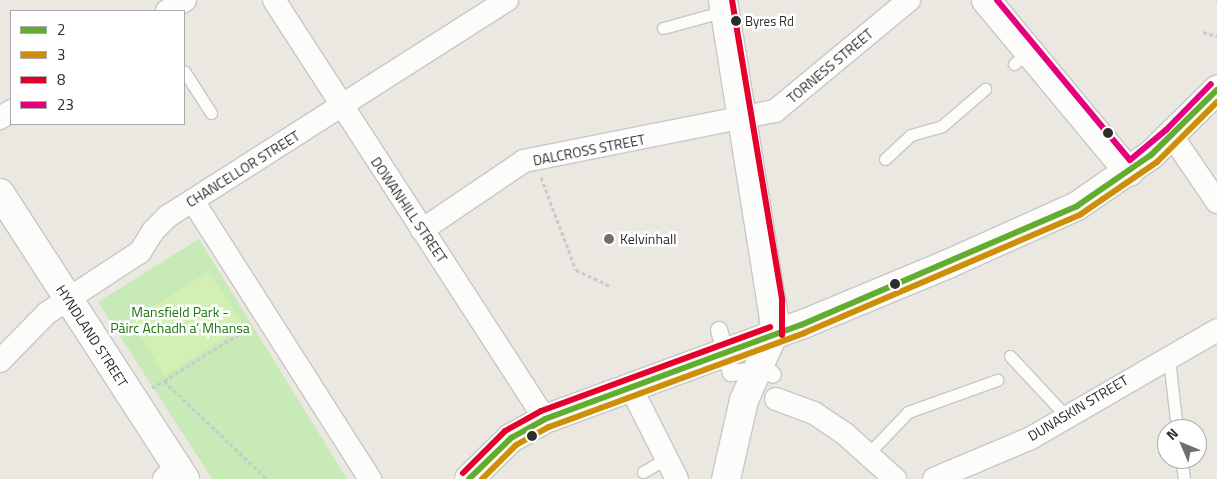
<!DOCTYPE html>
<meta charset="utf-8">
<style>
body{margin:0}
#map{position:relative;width:1217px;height:479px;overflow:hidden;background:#ebe8e1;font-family:"Titillium Web",sans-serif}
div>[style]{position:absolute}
.green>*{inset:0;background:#c7eab6}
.pitch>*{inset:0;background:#d3efb3}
.path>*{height:3px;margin-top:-1.5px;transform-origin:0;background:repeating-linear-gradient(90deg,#cacac9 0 4px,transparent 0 6.5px)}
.roads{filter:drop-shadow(1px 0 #c8c7c7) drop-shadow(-1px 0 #c8c7c7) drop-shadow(0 1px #c8c7c7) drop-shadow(0 -1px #c8c7c7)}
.service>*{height:11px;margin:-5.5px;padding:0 5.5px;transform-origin:5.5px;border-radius:5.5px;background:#fcfcfa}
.pedestrian>*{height:16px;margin:-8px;padding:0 8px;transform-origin:8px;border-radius:8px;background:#fcfcfa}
.minor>*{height:22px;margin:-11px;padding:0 11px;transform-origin:11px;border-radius:11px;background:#fcfcfa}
.tertiary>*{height:28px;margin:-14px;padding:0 14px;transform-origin:14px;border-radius:14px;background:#fcfcfa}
.secondary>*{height:28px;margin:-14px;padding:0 14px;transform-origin:14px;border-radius:14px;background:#fcfcfa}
.bus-1>*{height:6px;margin:-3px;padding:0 3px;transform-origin:3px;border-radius:3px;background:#62ac2e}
.bus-2>*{height:6px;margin:-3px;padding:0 3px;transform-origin:3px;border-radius:3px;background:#ce8e09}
.bus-3>*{height:6px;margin:-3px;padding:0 3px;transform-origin:3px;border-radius:3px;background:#e4002b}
.bus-4>*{height:6px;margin:-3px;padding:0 3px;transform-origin:3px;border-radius:3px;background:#e5007d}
.dots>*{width:14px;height:14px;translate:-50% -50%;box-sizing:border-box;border:2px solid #fff;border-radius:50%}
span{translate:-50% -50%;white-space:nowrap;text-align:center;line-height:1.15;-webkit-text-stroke:5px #fff;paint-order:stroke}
.bus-label{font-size:13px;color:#2c2c2c}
.left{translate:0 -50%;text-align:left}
.street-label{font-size:14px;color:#2c2c2c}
.poi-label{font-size:14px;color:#2c2c2c}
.park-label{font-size:14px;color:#1e7312}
.legend{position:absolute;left:10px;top:10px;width:175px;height:115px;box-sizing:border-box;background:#fff;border:1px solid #ababab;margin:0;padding:6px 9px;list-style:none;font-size:15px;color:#2c2c2c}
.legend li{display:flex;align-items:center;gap:10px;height:25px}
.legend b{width:25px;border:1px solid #ababab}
.north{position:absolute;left:1157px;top:419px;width:50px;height:50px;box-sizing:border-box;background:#fff;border:1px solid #ababab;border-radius:50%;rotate:315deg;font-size:14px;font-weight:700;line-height:20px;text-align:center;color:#2c2c2c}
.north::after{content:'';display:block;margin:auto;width:18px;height:22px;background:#6f6e6b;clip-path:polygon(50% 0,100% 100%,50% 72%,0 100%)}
</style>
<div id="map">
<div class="green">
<div style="clip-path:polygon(199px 239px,347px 479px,212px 479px,98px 302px)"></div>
</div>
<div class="pitch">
<div style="clip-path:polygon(209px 271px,244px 326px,165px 376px,131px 321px)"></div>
</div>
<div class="path">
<div style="left:1216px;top:0;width:1px;rotate:45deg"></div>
<div style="left:1203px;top:32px;width:15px;rotate:16deg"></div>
<div style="left:541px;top:177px;width:99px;rotate:69.4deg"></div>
<div style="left:576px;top:270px;width:38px;rotate:25deg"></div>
<div style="left:250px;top:327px;width:102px;rotate:147.9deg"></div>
<div style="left:164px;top:381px;width:142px;rotate:43.6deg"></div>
<div style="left:152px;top:388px;width:14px;rotate:-30deg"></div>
</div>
<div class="roads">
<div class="service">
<div style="left:663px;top:28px;width:64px;rotate:-15.3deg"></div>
<div style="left:1014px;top:64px;width:20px;rotate:-41deg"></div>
<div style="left:184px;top:71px;width:50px;rotate:57.3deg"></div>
<div style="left:885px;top:159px;width:35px;rotate:-43deg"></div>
<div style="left:911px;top:135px;width:32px;rotate:-16deg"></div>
<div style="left:942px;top:126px;width:57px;rotate:-40.7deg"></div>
<div style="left:1010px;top:356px;width:82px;rotate:47deg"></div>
<div style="left:1169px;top:359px;width:70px;rotate:83.5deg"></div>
<div style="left:868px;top:454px;width:58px;rotate:-46.4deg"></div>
<div style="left:908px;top:412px;width:95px;rotate:-19.8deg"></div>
<div style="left:1181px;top:459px;width:20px;rotate:81deg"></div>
<div style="left:643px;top:472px;width:28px;rotate:-30deg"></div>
</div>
<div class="pedestrian">
<div style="left:719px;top:330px;width:45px;rotate:74.4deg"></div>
<div style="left:731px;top:373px;width:36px;rotate:-6deg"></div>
<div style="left:767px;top:369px;width:8px;rotate:45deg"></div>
</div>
<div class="minor">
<div style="left:274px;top:0;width:499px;rotate:57.1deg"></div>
<div style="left:167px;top:11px;width:21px;rotate:-31deg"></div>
<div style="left:0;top:118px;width:13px;rotate:-32deg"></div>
<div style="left:1172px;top:136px;width:80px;rotate:55.7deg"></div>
<div style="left:193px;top:201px;width:330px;rotate:57.5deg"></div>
<div style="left:422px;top:230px;width:123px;rotate:-34.1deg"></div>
<div style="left:524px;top:161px;width:256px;rotate:-11.3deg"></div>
<div style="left:775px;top:111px;width:174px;rotate:-39.6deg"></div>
<div style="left:0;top:361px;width:67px;rotate:-45.6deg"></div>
<div style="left:47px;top:313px;width:111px;rotate:-33.3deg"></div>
<div style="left:140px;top:252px;width:25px;rotate:-58deg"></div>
<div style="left:153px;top:231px;width:21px;rotate:-45deg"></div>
<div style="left:168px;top:216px;width:402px;rotate:-32.5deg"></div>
<div style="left:631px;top:388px;width:102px;rotate:63.2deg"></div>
<div style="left:776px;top:399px;width:40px;rotate:20.2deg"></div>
<div style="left:814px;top:413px;width:36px;rotate:34deg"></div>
<div style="left:844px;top:433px;width:69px;rotate:42deg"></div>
<div style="left:164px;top:479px;width:18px;rotate:-45deg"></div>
<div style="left:934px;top:479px;width:105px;rotate:-22.9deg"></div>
<div style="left:1031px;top:438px;width:215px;rotate:-30.1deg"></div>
</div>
<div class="tertiary">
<div style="left:986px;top:0;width:224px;rotate:50.3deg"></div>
<div style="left:0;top:193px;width:341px;rotate:57.1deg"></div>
<div style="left:469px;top:479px;width:59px;rotate:-44.3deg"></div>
<div style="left:511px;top:438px;width:39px;rotate:-29deg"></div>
<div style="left:545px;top:419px;width:273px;rotate:-20.2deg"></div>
<div style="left:801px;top:325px;width:159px;rotate:-22.5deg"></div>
<div style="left:948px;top:264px;width:141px;rotate:-24.2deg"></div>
<div style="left:1077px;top:206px;width:90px;rotate:-34.6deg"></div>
<div style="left:1151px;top:155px;width:93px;rotate:-44.6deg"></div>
</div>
<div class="secondary">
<div style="left:723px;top:0;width:321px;rotate:80.9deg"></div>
<div style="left:774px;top:317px;width:18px;rotate:93deg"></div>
<div style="left:773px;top:335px;width:71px;rotate:114deg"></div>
<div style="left:744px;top:400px;width:81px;rotate:102.8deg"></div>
</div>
</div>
<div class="bus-1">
<div style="left:469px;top:479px;width:59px;rotate:-44.3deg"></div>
<div style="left:511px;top:438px;width:39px;rotate:-29deg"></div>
<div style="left:545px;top:419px;width:273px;rotate:-20.2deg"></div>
<div style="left:801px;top:325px;width:301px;rotate:-23.3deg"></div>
<div style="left:1077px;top:206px;width:90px;rotate:-34.6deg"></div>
<div style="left:1151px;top:155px;width:93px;rotate:-44.6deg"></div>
</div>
<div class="bus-2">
<div style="left:482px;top:479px;width:48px;rotate:-45deg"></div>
<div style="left:516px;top:445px;width:38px;rotate:-29deg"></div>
<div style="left:549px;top:427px;width:272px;rotate:-20.2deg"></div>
<div style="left:804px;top:333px;width:301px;rotate:-23.2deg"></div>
<div style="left:1081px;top:214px;width:92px;rotate:-34.4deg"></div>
<div style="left:1157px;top:162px;width:85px;rotate:-45deg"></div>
</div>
<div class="bus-3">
<div style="left:732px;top:0;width:303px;rotate:80.5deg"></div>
<div style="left:782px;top:299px;width:36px;rotate:90deg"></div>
<div style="left:463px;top:473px;width:59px;rotate:-45deg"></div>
<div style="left:505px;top:431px;width:41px;rotate:-29.1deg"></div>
<div style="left:541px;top:411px;width:244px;rotate:-20.1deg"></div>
</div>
<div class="bus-4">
<div style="left:997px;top:0;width:208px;rotate:50.3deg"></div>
<div style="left:1130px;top:160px;width:47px;rotate:-39.8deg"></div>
<div style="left:1166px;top:130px;width:64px;rotate:-45.6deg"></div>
</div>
<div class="dots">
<div style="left:736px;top:21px;background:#2c2c2c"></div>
<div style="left:1108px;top:133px;background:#2c2c2c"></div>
<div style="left:609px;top:239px;background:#6f6e6b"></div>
<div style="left:895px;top:284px;background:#2c2c2c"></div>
<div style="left:532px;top:436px;background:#2c2c2c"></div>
</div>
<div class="bus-label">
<span class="left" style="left:745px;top:21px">Byres Rd</span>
</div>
<div class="street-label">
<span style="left:830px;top:66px;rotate:-40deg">TORNESS STREET</span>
<span style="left:589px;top:150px;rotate:-11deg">DALCROSS STREET</span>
<span style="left:243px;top:169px;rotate:-32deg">CHANCELLOR STREET</span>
<span style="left:409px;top:210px;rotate:56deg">DOWANHILL STREET</span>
<span style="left:92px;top:336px;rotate:57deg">HYNDLAND STREET</span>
<span style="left:1078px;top:408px;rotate:-31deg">DUNASKIN STREET</span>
</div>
<div class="poi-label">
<span class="left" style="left:620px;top:239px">Kelvinhall</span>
</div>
<div class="park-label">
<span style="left:180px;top:320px">Mansfield Park -<br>Pàirc Achadh a' Mhansa</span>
</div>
<ul class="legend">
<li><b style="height:6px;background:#62ac2e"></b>2</li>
<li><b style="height:6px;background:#ce8e09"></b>3</li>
<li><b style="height:6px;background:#e4002b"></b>8</li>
<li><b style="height:6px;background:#e5007d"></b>23</li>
</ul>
<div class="north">N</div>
</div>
